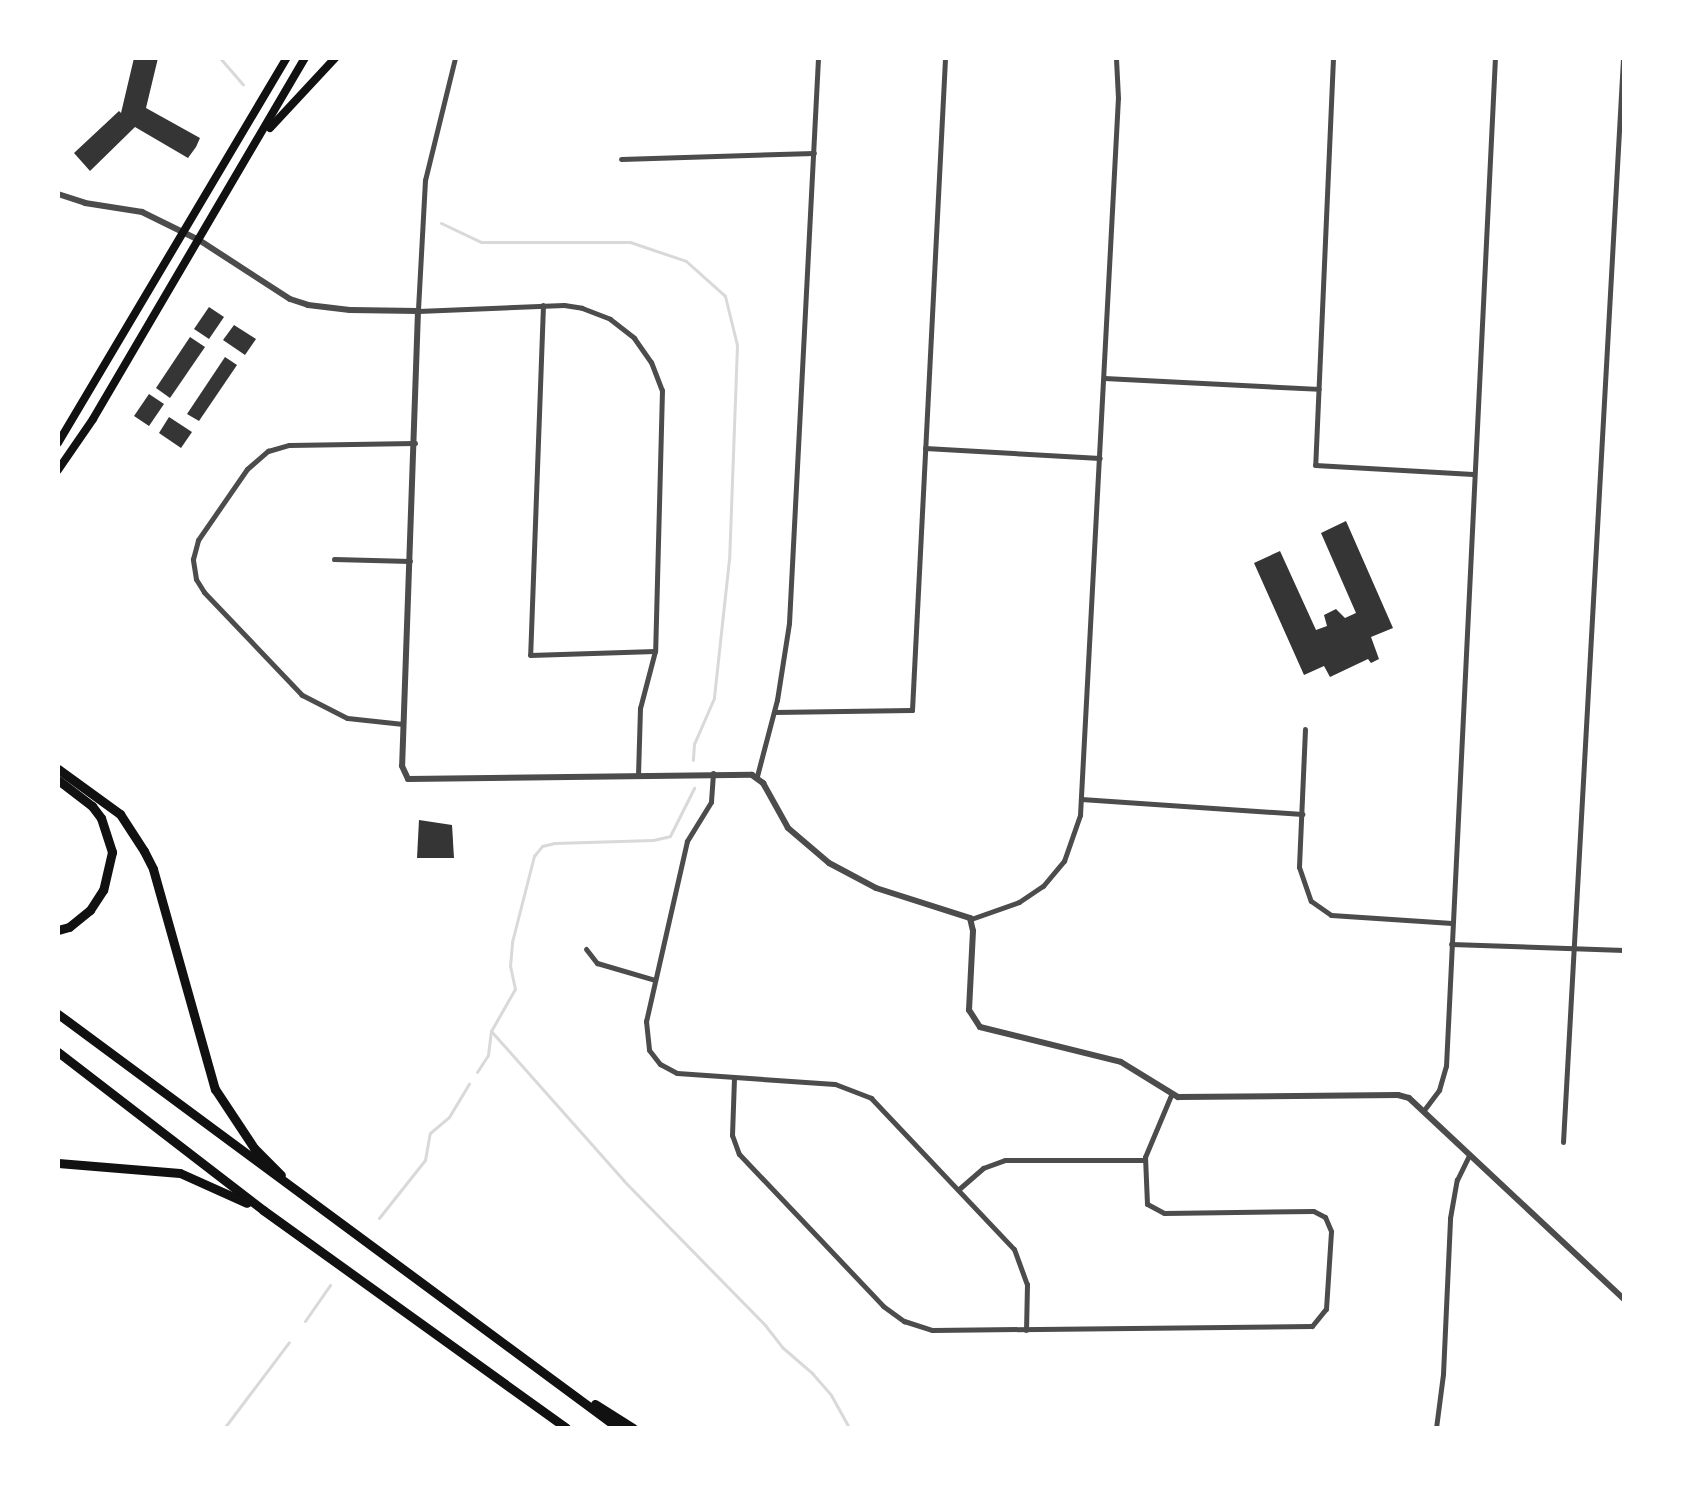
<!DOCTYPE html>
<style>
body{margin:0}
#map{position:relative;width:1682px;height:1486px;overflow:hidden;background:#fff;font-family:"Fira Sans Condensed",sans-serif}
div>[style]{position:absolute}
.stream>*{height:3px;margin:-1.5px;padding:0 1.5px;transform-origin:1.5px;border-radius:1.5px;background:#d9d9d9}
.building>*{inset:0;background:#353535}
.minor>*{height:5px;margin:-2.5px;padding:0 2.5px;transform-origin:2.5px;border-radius:2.5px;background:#4c4c4c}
.tertiary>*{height:6px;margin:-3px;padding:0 3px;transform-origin:3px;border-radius:3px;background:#4c4c4c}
.primary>*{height:8px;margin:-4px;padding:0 4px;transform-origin:4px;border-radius:4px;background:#111}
.motorway>*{height:9px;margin:-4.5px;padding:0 4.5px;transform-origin:4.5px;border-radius:4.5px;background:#111}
span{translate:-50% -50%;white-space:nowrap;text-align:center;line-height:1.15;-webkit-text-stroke:5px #fff;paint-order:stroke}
.frame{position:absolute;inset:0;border:60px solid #fff;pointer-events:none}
</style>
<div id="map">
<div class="stream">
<div style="left:220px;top:58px;width:35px;rotate:49deg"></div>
<div style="left:441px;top:223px;width:44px;rotate:25.4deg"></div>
<div style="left:481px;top:242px;width:149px"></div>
<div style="left:630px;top:242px;width:59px;rotate:18.7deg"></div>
<div style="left:686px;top:261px;width:52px;rotate:41.9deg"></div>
<div style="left:725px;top:296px;width:50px;rotate:76.2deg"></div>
<div style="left:737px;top:345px;width:214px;rotate:92.1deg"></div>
<div style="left:729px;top:559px;width:140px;rotate:96.2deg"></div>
<div style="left:714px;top:698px;width:50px;rotate:113.5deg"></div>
<div style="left:694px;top:744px;width:16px;rotate:94deg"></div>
<div style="left:491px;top:1031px;width:200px;rotate:48.4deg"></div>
<div style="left:624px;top:1181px;width:202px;rotate:45.6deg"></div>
<div style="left:765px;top:1325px;width:28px;rotate:52deg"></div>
<div style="left:782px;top:1347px;width:40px;rotate:41deg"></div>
<div style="left:812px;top:1373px;width:29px;rotate:49deg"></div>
<div style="left:831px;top:1395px;width:38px;rotate:61deg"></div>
<div style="left:477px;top:1072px;width:20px;rotate:-57deg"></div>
<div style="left:488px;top:1055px;width:24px;rotate:-83deg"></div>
<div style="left:491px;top:1031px;width:48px;rotate:-60.3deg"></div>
<div style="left:515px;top:989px;width:24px;rotate:-102deg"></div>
<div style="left:510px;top:966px;width:24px;rotate:-85deg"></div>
<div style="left:512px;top:942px;width:89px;rotate:-75.7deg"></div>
<div style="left:534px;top:856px;width:13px;rotate:-51deg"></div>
<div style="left:542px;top:846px;width:13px;rotate:-13deg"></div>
<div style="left:555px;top:843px;width:98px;rotate:-1.8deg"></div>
<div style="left:653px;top:840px;width:17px;rotate:-13deg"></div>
<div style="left:670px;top:836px;width:54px;rotate:-63.4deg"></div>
<div style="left:379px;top:1218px;width:74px;rotate:-51.6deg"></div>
<div style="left:425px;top:1160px;width:27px;rotate:-80deg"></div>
<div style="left:430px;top:1133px;width:25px;rotate:-40deg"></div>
<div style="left:449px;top:1117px;width:39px;rotate:-59deg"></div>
<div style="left:305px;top:1321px;width:44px;rotate:-55.2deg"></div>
<div style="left:225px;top:1427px;width:106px;rotate:-53deg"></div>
</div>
<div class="building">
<div style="clip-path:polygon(134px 58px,158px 58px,146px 108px,200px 138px,196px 147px,188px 158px,135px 127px,90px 171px,74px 153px,119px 111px,121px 113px)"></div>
<div style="clip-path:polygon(209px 307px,224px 317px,209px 339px,194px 329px)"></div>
<div style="clip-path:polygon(234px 325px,256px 339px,245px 355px,223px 340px)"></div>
<div style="clip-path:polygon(190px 337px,205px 347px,170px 398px,156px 388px)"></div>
<div style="clip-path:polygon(225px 357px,237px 365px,199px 421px,187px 414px)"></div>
<div style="clip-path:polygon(149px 394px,164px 404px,149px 426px,134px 416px)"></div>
<div style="clip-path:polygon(169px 417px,192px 432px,181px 448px,159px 433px)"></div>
<div style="clip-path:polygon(1346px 521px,1393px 628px,1371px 637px,1379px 659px,1371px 663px,1368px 659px,1330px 677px,1324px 666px,1304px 675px,1254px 563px,1280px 551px,1316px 630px,1327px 626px,1324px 615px,1336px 609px,1345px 618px,1356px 613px,1321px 533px)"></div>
<div style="clip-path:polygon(419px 820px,452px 825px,454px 858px,417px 858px)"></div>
</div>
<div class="minor">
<div style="left:455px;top:58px;width:126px;rotate:103.8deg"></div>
<div style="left:425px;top:180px;width:131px;rotate:93.1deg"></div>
<div style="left:418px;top:311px;width:146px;rotate:-2.4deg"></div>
<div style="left:564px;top:305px;width:18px;rotate:9deg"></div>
<div style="left:582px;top:308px;width:30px;rotate:21deg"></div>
<div style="left:610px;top:319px;width:31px;rotate:38deg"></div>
<div style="left:634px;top:338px;width:29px;rotate:55deg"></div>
<div style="left:651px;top:362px;width:30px;rotate:69deg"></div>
<div style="left:662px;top:390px;width:261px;rotate:91.5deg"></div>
<div style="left:655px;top:651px;width:59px;rotate:104.7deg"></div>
<div style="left:640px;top:708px;width:68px;rotate:91.7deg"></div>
<div style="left:1333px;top:58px;width:407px;rotate:92.5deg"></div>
<div style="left:1315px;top:465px;width:158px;rotate:3.3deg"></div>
<div style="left:621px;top:159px;width:193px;rotate:-1.8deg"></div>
<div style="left:543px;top:305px;width:350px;rotate:92.1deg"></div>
<div style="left:530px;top:655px;width:125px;rotate:-1.8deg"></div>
<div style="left:1104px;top:378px;width:215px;rotate:2.9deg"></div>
<div style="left:925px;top:448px;width:175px;rotate:3.3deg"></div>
<div style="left:334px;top:559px;width:76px;rotate:1.5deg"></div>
<div style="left:774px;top:712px;width:138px;rotate:-0.8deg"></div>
<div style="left:912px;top:710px;width:653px;rotate:-87.1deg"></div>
<div style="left:403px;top:724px;width:56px;rotate:-173.9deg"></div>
<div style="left:347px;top:718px;width:51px;rotate:-152.9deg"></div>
<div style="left:302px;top:695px;width:142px;rotate:-133.6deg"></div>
<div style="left:204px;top:592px;width:15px;rotate:-122deg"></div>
<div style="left:196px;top:579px;width:20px;rotate:-99deg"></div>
<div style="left:193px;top:559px;width:20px;rotate:-75deg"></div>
<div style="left:198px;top:540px;width:86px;rotate:-55.4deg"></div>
<div style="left:247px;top:469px;width:28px;rotate:-41deg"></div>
<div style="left:268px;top:451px;width:22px;rotate:-16deg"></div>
<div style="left:289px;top:445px;width:126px;rotate:-0.9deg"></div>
<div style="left:1305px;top:729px;width:138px;rotate:92.5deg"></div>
<div style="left:1299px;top:867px;width:36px;rotate:71deg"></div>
<div style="left:1311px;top:901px;width:24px;rotate:35deg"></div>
<div style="left:1331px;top:915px;width:121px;rotate:3.8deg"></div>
<div style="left:713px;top:773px;width:29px;rotate:94deg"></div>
<div style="left:711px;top:802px;width:46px;rotate:121.6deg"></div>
<div style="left:687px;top:841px;width:185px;rotate:102.8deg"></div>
<div style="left:646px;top:1021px;width:29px;rotate:84deg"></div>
<div style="left:649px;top:1050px;width:18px;rotate:52deg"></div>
<div style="left:660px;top:1064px;width:19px;rotate:28deg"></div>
<div style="left:677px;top:1073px;width:158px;rotate:4deg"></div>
<div style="left:835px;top:1084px;width:39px;rotate:21deg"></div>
<div style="left:871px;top:1098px;width:208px;rotate:46.6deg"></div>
<div style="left:1014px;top:1249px;width:37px;rotate:70deg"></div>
<div style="left:1027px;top:1284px;width:46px;rotate:91.2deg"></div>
<div style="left:757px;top:776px;width:79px;rotate:-75.3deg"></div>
<div style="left:777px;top:700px;width:78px;rotate:-81.1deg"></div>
<div style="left:789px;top:623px;width:566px;rotate:-87.06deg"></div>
<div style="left:1081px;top:799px;width:222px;rotate:3.9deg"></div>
<div style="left:971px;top:919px;width:51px;rotate:-19.5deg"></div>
<div style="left:1019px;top:902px;width:29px;rotate:-34deg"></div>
<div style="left:1043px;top:886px;width:33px;rotate:-50deg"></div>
<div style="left:1064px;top:861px;width:49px;rotate:-70.8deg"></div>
<div style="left:1080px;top:815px;width:718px;rotate:-86.97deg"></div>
<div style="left:1118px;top:98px;width:40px;rotate:-92.9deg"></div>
<div style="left:1451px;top:944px;width:173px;rotate:2deg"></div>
<div style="left:586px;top:949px;width:18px;rotate:52deg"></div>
<div style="left:597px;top:963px;width:60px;rotate:16.3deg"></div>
<div style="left:734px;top:1078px;width:57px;rotate:92deg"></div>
<div style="left:732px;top:1135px;width:20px;rotate:70deg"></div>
<div style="left:739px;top:1154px;width:209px;rotate:46.5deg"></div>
<div style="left:883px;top:1306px;width:26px;rotate:36deg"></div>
<div style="left:904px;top:1321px;width:29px;rotate:18deg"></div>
<div style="left:932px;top:1330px;width:380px;rotate:-0.6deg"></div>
<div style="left:1312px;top:1326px;width:22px;rotate:-51deg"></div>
<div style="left:1326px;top:1309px;width:78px;rotate:-86.3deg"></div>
<div style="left:1331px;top:1231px;width:15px;rotate:-113deg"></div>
<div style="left:1325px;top:1217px;width:13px;rotate:-153deg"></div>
<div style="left:1313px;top:1211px;width:149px;rotate:179.2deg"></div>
<div style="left:1164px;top:1213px;width:19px;rotate:-152deg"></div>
<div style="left:1147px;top:1204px;width:47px;rotate:-92.4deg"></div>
<div style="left:1145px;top:1157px;width:67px;rotate:-67.2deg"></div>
<div style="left:1424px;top:1110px;width:25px;rotate:-53deg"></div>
<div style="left:1439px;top:1090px;width:25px;rotate:-74deg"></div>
<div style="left:1446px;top:1066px;width:1009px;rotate:-87.22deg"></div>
<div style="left:1563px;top:1142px;width:1086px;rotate:-86.83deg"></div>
<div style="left:959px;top:1189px;width:32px;rotate:-41deg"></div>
<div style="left:983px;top:1168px;width:23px;rotate:-20deg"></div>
<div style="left:1005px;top:1160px;width:140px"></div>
<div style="left:1436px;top:1428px;width:54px;rotate:-82.6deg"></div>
<div style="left:1443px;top:1374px;width:156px;rotate:-87.4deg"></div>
<div style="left:1450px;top:1218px;width:39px;rotate:-80deg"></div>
<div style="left:1457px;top:1180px;width:28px;rotate:-64deg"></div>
</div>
<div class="tertiary">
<div style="left:58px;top:194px;width:28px;rotate:18deg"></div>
<div style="left:85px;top:203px;width:58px;rotate:9deg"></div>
<div style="left:142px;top:212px;width:64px;rotate:26.2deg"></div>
<div style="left:199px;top:240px;width:108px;rotate:33deg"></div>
<div style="left:290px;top:299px;width:19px;rotate:18deg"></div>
<div style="left:308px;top:305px;width:42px;rotate:6.8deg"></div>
<div style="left:350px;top:310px;width:68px;rotate:0.8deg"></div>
<div style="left:418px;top:311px;width:455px;rotate:92deg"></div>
<div style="left:402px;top:766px;width:14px;rotate:65deg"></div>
<div style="left:408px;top:779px;width:344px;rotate:-0.7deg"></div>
<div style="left:752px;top:775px;width:14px;rotate:36deg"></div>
<div style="left:763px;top:783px;width:51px;rotate:60.9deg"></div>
<div style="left:788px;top:828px;width:54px;rotate:40.5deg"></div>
<div style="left:829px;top:863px;width:53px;rotate:28deg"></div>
<div style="left:876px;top:888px;width:99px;rotate:17.7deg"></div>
<div style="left:970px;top:918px;width:13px;rotate:77deg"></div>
<div style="left:973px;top:931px;width:79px;rotate:92.9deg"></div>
<div style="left:969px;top:1010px;width:20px;rotate:57deg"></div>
<div style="left:980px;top:1027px;width:145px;rotate:13.9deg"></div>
<div style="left:1121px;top:1062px;width:67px;rotate:31.6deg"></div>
<div style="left:1178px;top:1097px;width:220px;rotate:-0.5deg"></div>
<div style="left:1398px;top:1095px;width:11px;rotate:15deg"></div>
<div style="left:1409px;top:1098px;width:294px;rotate:43.1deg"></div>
</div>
<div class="primary">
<div style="left:270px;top:128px;width:96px;rotate:-47.1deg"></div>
<div style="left:58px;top:443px;width:448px;rotate:-59.3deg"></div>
<div style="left:58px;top:470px;width:62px;rotate:-55.5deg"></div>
<div style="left:93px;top:419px;width:419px;rotate:-59.6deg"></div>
</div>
<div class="motorway">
<div style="left:58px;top:769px;width:77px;rotate:36deg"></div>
<div style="left:120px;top:814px;width:44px;rotate:57deg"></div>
<div style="left:144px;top:851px;width:20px;rotate:63deg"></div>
<div style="left:153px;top:869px;width:229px;rotate:74.3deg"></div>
<div style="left:215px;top:1089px;width:71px;rotate:56.5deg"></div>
<div style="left:254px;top:1148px;width:38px;rotate:45deg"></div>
<div style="left:58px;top:780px;width:43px;rotate:37.4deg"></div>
<div style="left:92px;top:806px;width:15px;rotate:53deg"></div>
<div style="left:101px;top:818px;width:36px;rotate:72deg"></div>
<div style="left:112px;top:852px;width:39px;rotate:103deg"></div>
<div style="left:103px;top:890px;width:24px;rotate:123deg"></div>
<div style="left:90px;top:910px;width:27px;rotate:141deg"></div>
<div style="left:69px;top:927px;width:11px;rotate:165deg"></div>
<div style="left:58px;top:1014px;width:696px;rotate:36.47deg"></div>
<div style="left:58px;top:1052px;width:259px;rotate:37.6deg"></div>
<div style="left:263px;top:1210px;width:373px;rotate:35.7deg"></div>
<div style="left:58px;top:1163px;width:122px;rotate:4.7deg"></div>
<div style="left:180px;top:1173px;width:73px;rotate:24.1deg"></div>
<div style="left:595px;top:1404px;width:45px;rotate:32.3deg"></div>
</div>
<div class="frame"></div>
</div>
